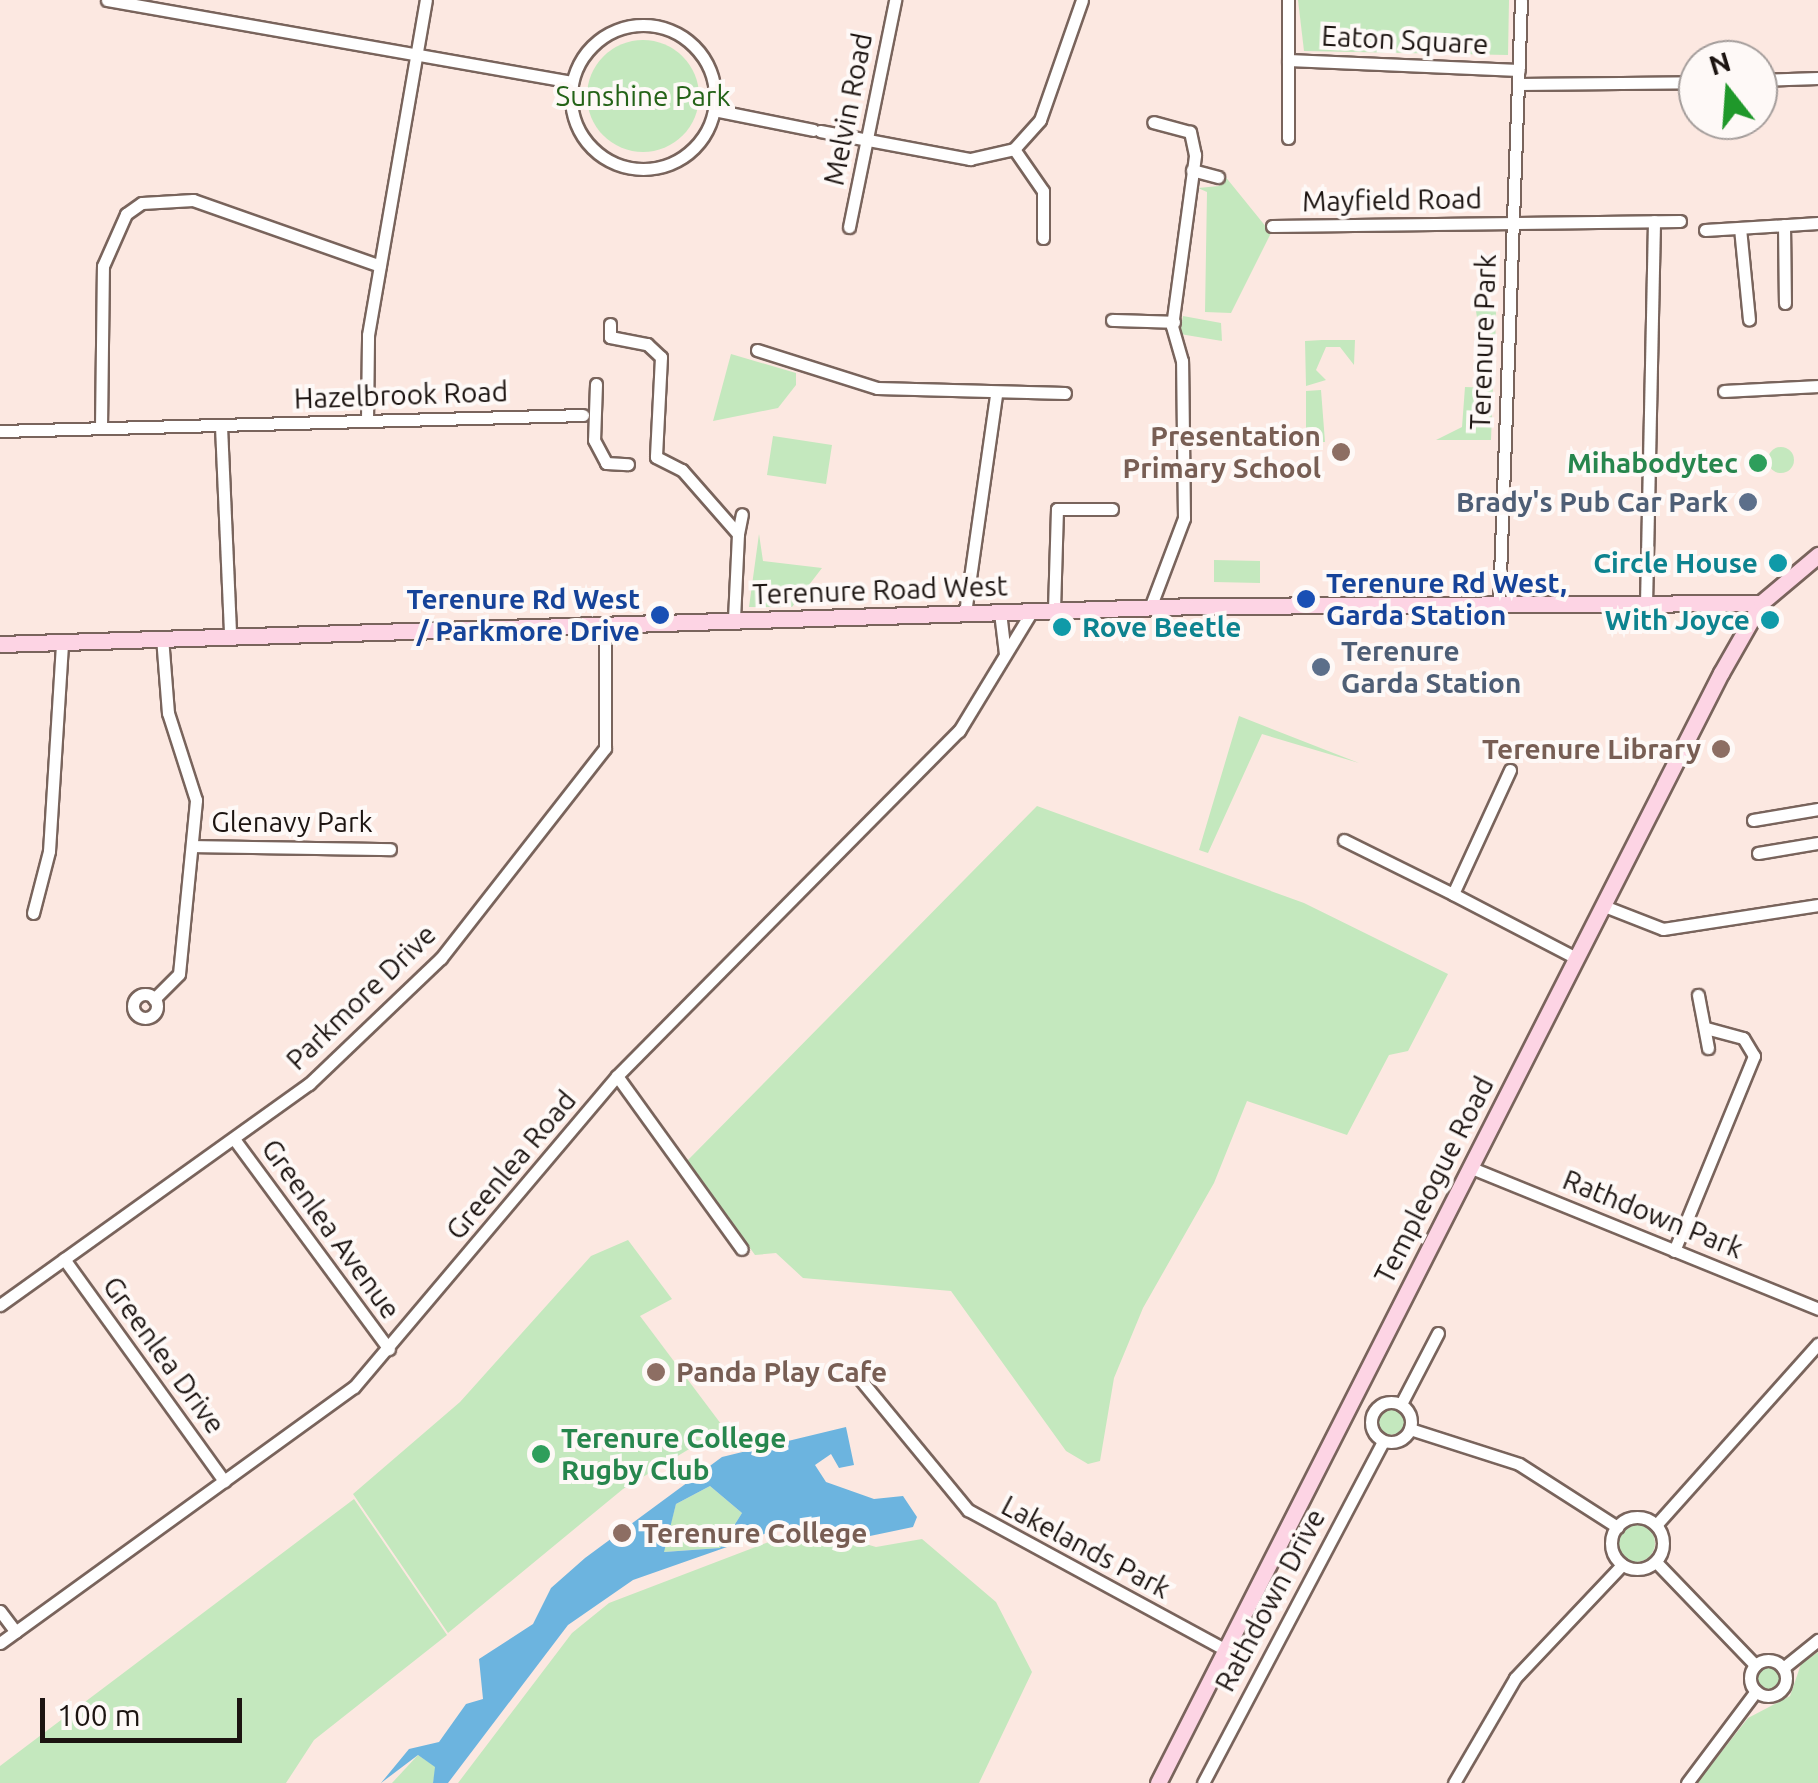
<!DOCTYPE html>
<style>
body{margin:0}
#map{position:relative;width:1818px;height:1783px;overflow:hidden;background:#fce8e1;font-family:Ubuntu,sans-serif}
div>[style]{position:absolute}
.green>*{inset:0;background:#c4e8be}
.round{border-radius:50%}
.water>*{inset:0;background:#6cb4df}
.roads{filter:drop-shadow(2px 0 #79645c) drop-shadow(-2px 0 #79645c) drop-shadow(0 2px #79645c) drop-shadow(0 -2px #79645c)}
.minor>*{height:11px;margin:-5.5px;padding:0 5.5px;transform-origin:5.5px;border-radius:5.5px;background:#fff}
.minor>.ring{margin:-5.5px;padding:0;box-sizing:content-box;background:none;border:11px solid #fff;border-radius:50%}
.secondary>*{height:15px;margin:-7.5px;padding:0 7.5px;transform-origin:7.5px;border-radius:7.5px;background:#fdd4e4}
.dots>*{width:28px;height:28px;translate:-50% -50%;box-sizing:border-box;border:5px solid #fef9f7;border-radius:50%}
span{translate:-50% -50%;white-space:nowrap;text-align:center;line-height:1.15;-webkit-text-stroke:8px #fef9f7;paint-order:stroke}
.street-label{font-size:28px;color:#1c1411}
.park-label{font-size:28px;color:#246317}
.education-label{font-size:28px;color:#785e54;font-weight:700}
.right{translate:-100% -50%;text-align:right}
.left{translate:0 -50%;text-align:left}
.leisure-label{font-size:28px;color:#27864d;font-weight:700}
.service-label{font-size:28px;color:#4e5e75;font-weight:700}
.culture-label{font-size:28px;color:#0d838f;font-weight:700}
.transit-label{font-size:28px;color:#164399;font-weight:700}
.north{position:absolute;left:1678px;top:40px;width:100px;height:100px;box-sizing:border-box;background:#fef9f7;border:2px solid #a49d9b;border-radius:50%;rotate:343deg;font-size:28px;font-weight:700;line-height:40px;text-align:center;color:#1c1411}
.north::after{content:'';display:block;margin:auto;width:35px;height:45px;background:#1f982a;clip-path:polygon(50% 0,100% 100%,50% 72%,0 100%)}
.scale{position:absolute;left:40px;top:1698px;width:202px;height:45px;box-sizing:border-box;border:5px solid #1c1411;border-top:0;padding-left:12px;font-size:30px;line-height:35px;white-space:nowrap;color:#1c1411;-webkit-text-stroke:8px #fef9f7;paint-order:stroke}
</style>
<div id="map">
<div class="green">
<div style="clip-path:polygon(1298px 0,1509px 0,1508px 55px,1304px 51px)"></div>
<div class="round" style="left:587px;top:40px;width:112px;height:112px"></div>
<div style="clip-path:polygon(1224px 175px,1271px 233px,1231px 313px,1205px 312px,1207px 192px,1198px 188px,1219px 186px)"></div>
<div style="clip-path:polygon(1496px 310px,1495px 355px,1485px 370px,1476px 311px)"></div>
<div style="clip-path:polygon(1183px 316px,1221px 323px,1222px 341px,1180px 334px)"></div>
<div style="clip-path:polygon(1322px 340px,1355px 340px,1354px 365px,1340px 347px,1326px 347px,1316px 370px,1326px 380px,1306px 386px,1305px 341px)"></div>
<div style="clip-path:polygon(731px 354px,796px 373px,796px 385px,778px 408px,713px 421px)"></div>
<div style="clip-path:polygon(1465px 387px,1493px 388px,1491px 440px,1436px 440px,1462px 427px)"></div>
<div style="clip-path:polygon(1321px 390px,1325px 442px,1306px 442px,1306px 391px)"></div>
<div style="clip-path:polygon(773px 436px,832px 445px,826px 484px,767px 475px)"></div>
<div class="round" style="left:1768px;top:447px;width:26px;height:26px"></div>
<div style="clip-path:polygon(759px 534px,763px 561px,822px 568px,792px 607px,749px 607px)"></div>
<div style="clip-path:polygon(1214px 560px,1260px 561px,1260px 583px,1214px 582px)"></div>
<div style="clip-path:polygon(1239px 716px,1359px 763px,1262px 734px,1208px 853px,1199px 850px)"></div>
<div style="clip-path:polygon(1037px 806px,1304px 903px,1448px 974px,1408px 1051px,1389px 1055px,1347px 1135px,1247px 1101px,1214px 1183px,1143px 1308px,1114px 1378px,1100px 1461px,1088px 1464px,1066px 1451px,951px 1291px,803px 1278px,776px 1253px,755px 1255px,687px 1161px)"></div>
<div style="clip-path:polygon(628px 1240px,672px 1299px,640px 1316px,724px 1428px,623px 1489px,448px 1633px,353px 1494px,460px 1402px,591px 1256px)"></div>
<div class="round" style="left:1375px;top:1405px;width:30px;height:30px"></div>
<div style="clip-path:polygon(710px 1486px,742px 1513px,720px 1548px,663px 1552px,676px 1504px)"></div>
<div style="clip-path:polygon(354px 1499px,447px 1635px,314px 1740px,286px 1783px,0 1783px,0 1766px)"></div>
<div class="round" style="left:1617px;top:1524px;width:38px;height:38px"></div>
<div style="clip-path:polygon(831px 1534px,876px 1547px,922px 1539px,996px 1602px,1032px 1672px,979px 1783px,458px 1783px,572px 1633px,609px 1603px,774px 1540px)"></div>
<div style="clip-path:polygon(1818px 1652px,1818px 1783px,1697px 1783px,1748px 1718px,1790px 1696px,1801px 1664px)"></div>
<div class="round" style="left:1753px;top:1662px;width:30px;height:30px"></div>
<div style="clip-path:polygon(418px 1755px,436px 1767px,433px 1783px,392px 1783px)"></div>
</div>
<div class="water">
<div style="clip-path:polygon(evenodd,846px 1427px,854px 1465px,839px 1468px,831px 1454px,815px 1465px,826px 1482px,874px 1499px,903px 1496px,917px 1517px,913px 1527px,870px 1536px,824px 1524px,781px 1528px,633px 1580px,568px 1625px,448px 1783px,433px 1783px,435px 1767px,418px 1755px,381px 1783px,409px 1749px,439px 1742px,466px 1704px,483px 1699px,479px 1659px,533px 1624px,551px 1588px,585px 1558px,722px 1457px,846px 1427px,710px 1486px,742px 1513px,720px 1548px,664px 1552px,676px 1504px,710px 1486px)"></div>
</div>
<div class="roads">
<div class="minor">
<div style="left:107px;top:0;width:472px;rotate:10deg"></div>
<div class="ring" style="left:571px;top:25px;width:133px;height:133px"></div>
<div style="left:1288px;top:60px;width:231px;rotate:2.5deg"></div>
<div style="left:1758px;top:80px;width:60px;rotate:-1.9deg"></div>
<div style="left:1519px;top:84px;width:179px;rotate:-0.6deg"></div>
<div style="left:714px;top:110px;width:101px;rotate:11.4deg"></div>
<div style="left:820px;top:131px;width:153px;rotate:10.6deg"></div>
<div style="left:970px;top:159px;width:45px;rotate:-12.8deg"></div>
<div style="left:1014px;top:149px;width:39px;rotate:-48deg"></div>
<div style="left:1040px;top:120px;width:127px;rotate:-70.7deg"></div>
<div style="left:1288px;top:138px;width:138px;rotate:-90deg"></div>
<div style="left:1014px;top:149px;width:51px;rotate:55.4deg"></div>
<div style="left:1043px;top:191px;width:47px;rotate:90deg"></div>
<div style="left:1192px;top:170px;width:27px;rotate:15deg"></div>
<div style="left:1784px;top:225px;width:78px;rotate:89.3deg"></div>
<div style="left:1272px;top:226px;width:408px;rotate:-0.7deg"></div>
<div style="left:849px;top:227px;width:232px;rotate:-78.5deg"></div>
<div style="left:1740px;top:228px;width:92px;rotate:84.4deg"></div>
<div style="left:1705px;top:230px;width:113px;rotate:-3.5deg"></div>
<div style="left:1112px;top:320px;width:62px;rotate:1.8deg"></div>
<div style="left:610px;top:324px;width:13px;rotate:90deg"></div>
<div style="left:610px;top:337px;width:38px;rotate:11deg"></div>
<div style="left:647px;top:344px;width:19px;rotate:43deg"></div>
<div style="left:661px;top:357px;width:100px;rotate:92.9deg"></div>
<div style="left:656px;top:457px;width:29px;rotate:27deg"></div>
<div style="left:682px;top:470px;width:85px;rotate:48.8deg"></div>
<div style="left:738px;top:534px;width:85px;rotate:92.7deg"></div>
<div style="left:757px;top:350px;width:126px;rotate:17.6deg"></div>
<div style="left:877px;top:388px;width:188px;rotate:1.5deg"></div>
<div style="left:596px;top:384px;width:56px;rotate:92deg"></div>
<div style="left:594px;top:440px;width:26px;rotate:62deg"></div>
<div style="left:606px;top:463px;width:22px;rotate:3deg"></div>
<div style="left:1724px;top:391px;width:94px;rotate:-3deg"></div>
<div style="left:367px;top:421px;width:86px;rotate:-89.3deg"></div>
<div style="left:368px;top:335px;width:340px;rotate:-80.2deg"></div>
<div style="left:221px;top:426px;width:209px;rotate:87.5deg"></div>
<div style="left:101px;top:427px;width:161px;rotate:-89.3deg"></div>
<div style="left:103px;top:266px;width:57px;rotate:-66.1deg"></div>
<div style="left:126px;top:214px;width:19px;rotate:-35deg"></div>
<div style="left:142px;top:203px;width:51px;rotate:-3.4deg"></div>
<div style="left:193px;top:200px;width:198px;rotate:19.4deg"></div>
<div style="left:0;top:431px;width:583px;rotate:-1.57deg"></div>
<div style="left:738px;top:534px;width:20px;rotate:-79deg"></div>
<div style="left:1499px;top:603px;width:603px;rotate:-87.91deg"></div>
<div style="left:1646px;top:604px;width:383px;rotate:-88.8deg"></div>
<div style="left:1150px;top:608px;width:96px;rotate:-69.3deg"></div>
<div style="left:1184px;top:518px;width:157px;rotate:-90.7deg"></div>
<div style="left:1182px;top:361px;width:36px;rotate:-106deg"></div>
<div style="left:1172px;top:326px;width:173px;rotate:-82.3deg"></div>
<div style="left:1195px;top:155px;width:24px;rotate:-102deg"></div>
<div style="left:1190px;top:132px;width:38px;rotate:-165deg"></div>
<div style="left:1054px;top:610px;width:101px;rotate:-88.3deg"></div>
<div style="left:1057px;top:509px;width:55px"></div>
<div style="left:1000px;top:612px;width:42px;rotate:83.2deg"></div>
<div style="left:965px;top:613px;width:220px;rotate:-81.9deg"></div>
<div style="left:1510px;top:770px;width:136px;rotate:114.7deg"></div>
<div style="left:1453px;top:894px;width:139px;rotate:27.5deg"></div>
<div style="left:1753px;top:820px;width:66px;rotate:-9.6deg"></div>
<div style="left:1344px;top:840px;width:122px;rotate:26.4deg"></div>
<div style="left:194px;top:846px;width:196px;rotate:0.9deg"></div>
<div style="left:1758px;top:853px;width:61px;rotate:-9.5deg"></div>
<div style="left:1604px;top:906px;width:63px;rotate:21.3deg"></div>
<div style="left:1663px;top:929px;width:157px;rotate:-8.8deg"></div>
<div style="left:33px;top:913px;width:64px;rotate:-75.5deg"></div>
<div style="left:49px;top:851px;width:209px;rotate:-86.4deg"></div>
<div class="ring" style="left:133px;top:994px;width:13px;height:13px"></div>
<div style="left:1698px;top:995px;width:54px;rotate:79.3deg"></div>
<div style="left:154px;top:999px;width:35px;rotate:-45deg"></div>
<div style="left:179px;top:974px;width:175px;rotate:-84.4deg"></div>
<div style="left:196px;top:800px;width:91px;rotate:-107.8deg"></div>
<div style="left:168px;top:713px;width:76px;rotate:-94.5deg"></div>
<div style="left:617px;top:1076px;width:213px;rotate:54.2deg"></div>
<div style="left:234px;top:1139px;width:261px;rotate:53.6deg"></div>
<div style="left:1469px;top:1167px;width:377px;rotate:22.1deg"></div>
<div style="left:1674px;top:1251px;width:211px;rotate:-67.7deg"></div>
<div style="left:1754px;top:1056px;width:21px;rotate:-121deg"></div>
<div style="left:1743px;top:1038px;width:38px;rotate:-165deg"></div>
<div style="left:64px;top:1259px;width:274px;rotate:54.2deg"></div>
<div style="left:0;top:1305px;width:380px;rotate:-35.6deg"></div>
<div style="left:309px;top:1084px;width:182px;rotate:-43.7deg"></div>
<div style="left:441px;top:958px;width:266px;rotate:-52deg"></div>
<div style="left:605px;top:748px;width:125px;rotate:-90deg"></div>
<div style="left:860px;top:1379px;width:170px;rotate:50.5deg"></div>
<div style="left:968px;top:1510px;width:294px;rotate:28.5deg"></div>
<div class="ring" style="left:1371px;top:1402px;width:29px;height:29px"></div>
<div style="left:1401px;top:1404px;width:80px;rotate:-62.5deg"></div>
<div style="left:1410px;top:1429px;width:114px;rotate:17.8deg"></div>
<div style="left:1519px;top:1464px;width:117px;rotate:32.7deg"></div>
<div class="ring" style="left:1611px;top:1517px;width:41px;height:41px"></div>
<div style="left:1656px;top:1525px;width:243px;rotate:-48.2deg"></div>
<div style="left:1656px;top:1562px;width:143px;rotate:46.1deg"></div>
<div style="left:0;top:1611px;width:26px;rotate:53deg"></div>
<div style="left:0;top:1643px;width:437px;rotate:-35.9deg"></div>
<div style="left:354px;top:1387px;width:407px;rotate:-49.8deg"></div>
<div style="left:617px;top:1076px;width:486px;rotate:-45.3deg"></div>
<div style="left:959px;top:731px;width:140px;rotate:-58.7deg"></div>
<div class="ring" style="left:1750px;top:1660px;width:25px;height:25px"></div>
<div style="left:1783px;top:1668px;width:45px;rotate:-38.7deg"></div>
<div style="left:1203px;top:1783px;width:386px;rotate:-62.2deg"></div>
<div style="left:1454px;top:1783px;width:121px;rotate:-59.8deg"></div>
<div style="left:1515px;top:1678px;width:156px;rotate:-46.6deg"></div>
<div style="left:1687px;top:1783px;width:115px;rotate:-53.1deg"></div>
</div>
<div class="secondary">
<div style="left:0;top:644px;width:1197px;rotate:-1.82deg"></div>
<div style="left:1196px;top:606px;width:565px;rotate:-0.3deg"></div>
<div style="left:1158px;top:1783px;width:1245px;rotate:-63.11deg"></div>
<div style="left:1721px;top:673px;width:81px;rotate:-60.3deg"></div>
<div style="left:1761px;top:603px;width:75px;rotate:-40.1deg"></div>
</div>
</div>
<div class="dots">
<div style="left:1341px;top:452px;background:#8d6e63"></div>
<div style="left:1758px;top:463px;background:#2e9e5b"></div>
<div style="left:1748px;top:502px;background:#5c6f8a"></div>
<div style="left:1778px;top:563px;background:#0f9aa8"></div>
<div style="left:1306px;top:599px;background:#1a4fb4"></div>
<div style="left:660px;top:615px;background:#1a4fb4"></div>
<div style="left:1770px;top:620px;background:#0f9aa8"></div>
<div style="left:1062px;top:627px;background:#0f9aa8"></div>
<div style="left:1321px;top:667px;background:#5c6f8a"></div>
<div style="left:1721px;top:749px;background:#8d6e63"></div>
<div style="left:656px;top:1372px;background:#8d6e63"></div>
<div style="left:541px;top:1454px;background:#2e9e5b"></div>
<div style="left:622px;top:1533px;background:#8d6e63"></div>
</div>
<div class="street-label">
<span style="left:1405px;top:40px;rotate:3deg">Eaton Square</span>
<span style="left:848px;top:109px;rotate:-79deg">Melvin Road</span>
<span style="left:1392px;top:200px;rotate:-1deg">Mayfield Road</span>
<span style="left:1483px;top:342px;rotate:-88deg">Terenure Park</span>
<span style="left:401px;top:395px;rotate:-2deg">Hazelbrook Road</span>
<span style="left:880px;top:590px;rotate:-2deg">Terenure Road West</span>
<span style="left:292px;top:822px">Glenavy Park</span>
<span style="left:361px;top:997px;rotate:-44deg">Parkmore Drive</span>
<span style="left:511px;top:1165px;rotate:-50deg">Greenlea Road</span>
<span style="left:1434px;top:1180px;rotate:-63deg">Templeogue Road</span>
<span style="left:1653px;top:1214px;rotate:22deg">Rathdown Park</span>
<span style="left:331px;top:1229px;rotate:54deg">Greenlea Avenue</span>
<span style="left:164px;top:1355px;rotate:54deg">Greenlea Drive</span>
<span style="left:1086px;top:1547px;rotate:28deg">Lakelands Park</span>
<span style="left:1270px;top:1600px;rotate:-62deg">Rathdown Drive</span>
</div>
<div class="park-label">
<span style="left:643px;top:96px">Sunshine Park</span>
</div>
<div class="education-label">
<span class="right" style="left:1321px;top:452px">Presentation<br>Primary School</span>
<span class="right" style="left:1701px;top:749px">Terenure Library</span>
<span class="left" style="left:676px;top:1372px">Panda Play Cafe</span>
<span class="left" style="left:642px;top:1533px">Terenure College</span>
</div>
<div class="leisure-label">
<span class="right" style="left:1738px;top:463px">Mihabodytec</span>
<span class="left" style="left:561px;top:1454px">Terenure College<br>Rugby Club</span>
</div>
<div class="service-label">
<span class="right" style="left:1728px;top:502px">Brady's Pub Car Park</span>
<span class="left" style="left:1341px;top:667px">Terenure<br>Garda Station</span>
</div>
<div class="culture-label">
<span class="right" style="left:1758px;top:563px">Circle House</span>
<span class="right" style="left:1750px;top:620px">With Joyce</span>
<span class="left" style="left:1082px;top:627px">Rove Beetle</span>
</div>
<div class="transit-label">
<span class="left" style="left:1326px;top:599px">Terenure Rd West,<br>Garda Station</span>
<span class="right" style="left:640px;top:615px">Terenure Rd West<br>/ Parkmore Drive</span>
</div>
<div class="north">N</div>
<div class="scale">100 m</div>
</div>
